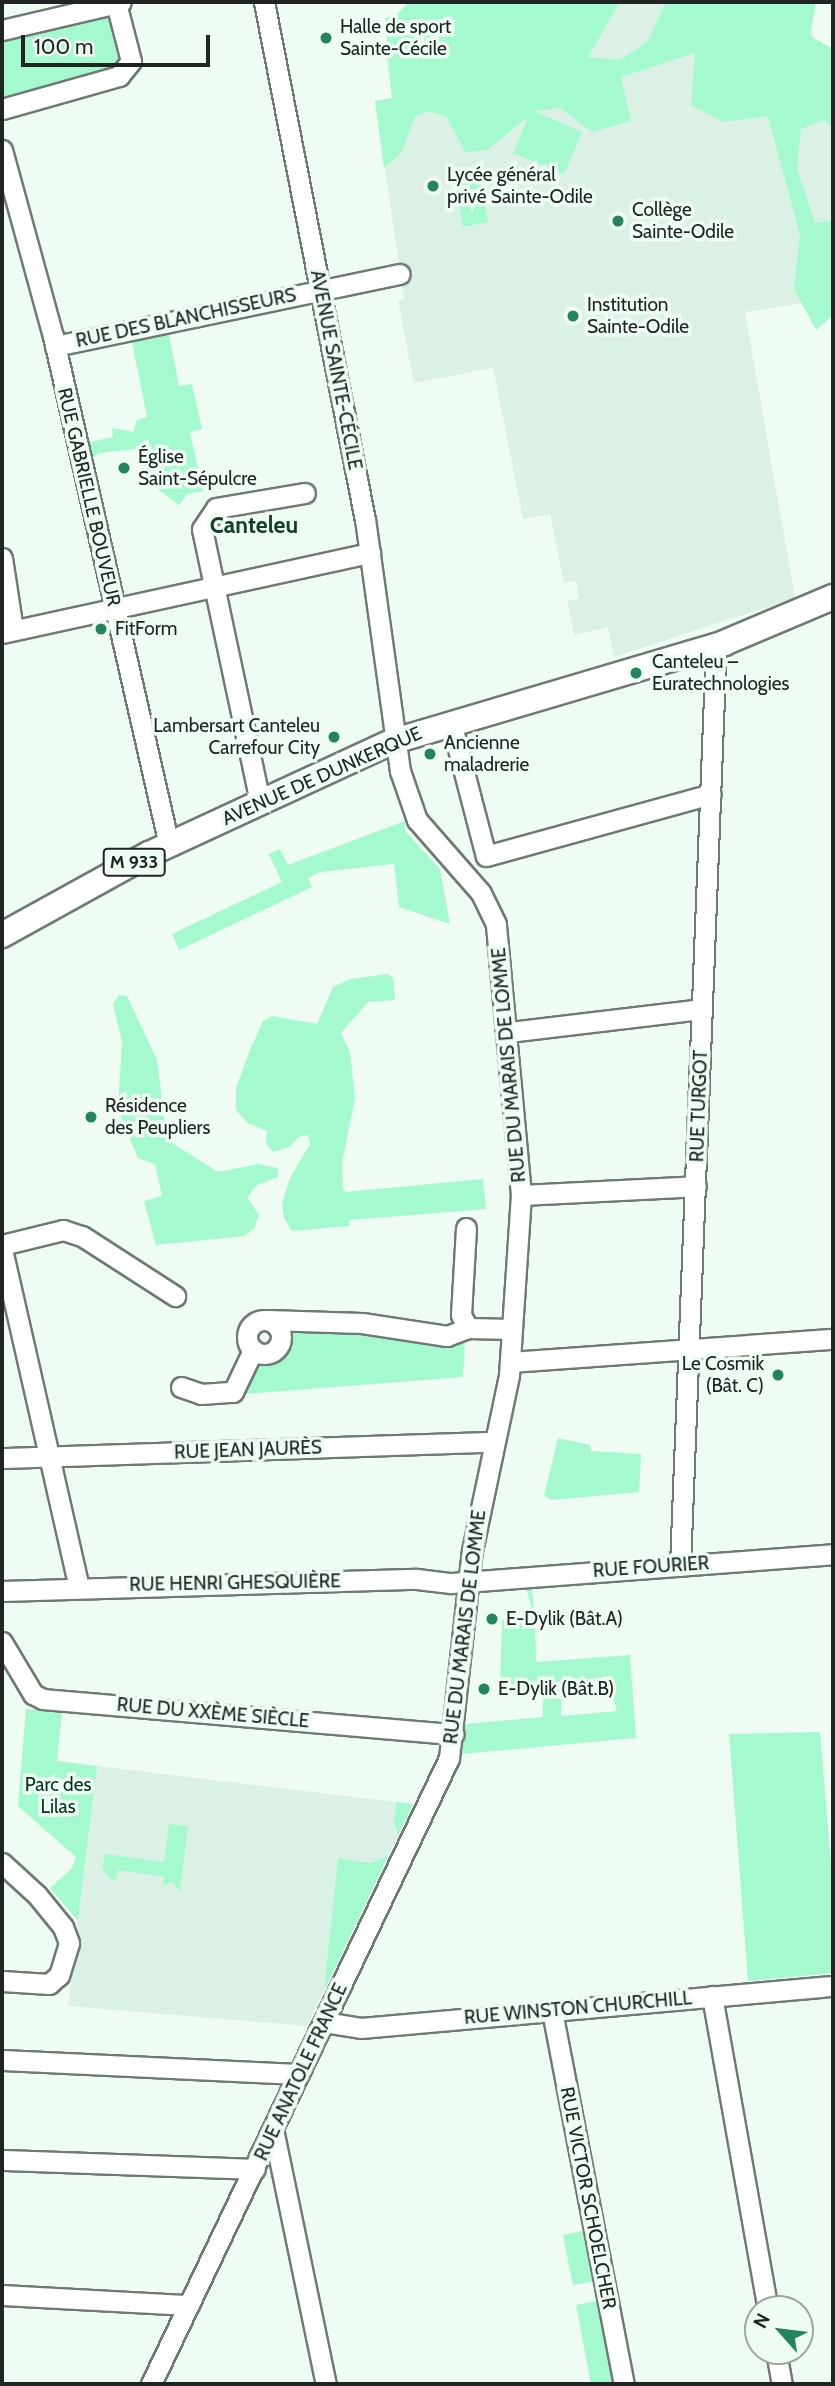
<!DOCTYPE html>
<meta charset="utf-8">
<style>
body{margin:0}
#map{position:relative;width:835px;height:2386px;overflow:hidden;background:#eefcf4;font-family:Cabin,sans-serif}
div>[style]{position:absolute}
.built>*{inset:0;background:#dcf1e6}
.green>*{inset:0;background:#a4f9ce}
.roads{filter:drop-shadow(2px 0 #6e7a73) drop-shadow(-2px 0 #6e7a73) drop-shadow(0 2px #6e7a73) drop-shadow(0 -2px #6e7a73)}
.minor>*{height:19px;margin:-9.5px;padding:0 9.5px;transform-origin:9.5px;border-radius:9.5px;background:#fff}
.minor>.ring{margin:-9.5px;padding:0;box-sizing:content-box;background:none;border:19px solid #fff;border-radius:50%}
.major>*{height:24px;margin:-12px;padding:0 12px;transform-origin:12px;border-radius:12px;background:#fff}
.dots>*{width:19px;height:19px;translate:-50% -50%;box-sizing:border-box;border:4px solid #eefcf4;border-radius:50%}
span{translate:-50% -50%;white-space:nowrap;text-align:center;line-height:1.15;-webkit-text-stroke:7px #eefcf4;paint-order:stroke}
.shield-label span{padding:2px 5px;background:#eefcf4;border:2px solid;border-radius:5px;-webkit-text-stroke-width:0}
.shield-label{font-size:18px;color:#202523;font-weight:700}
.poi-label{font-size:19px;color:#202523}
.left{translate:0 -50%;text-align:left}
.right{translate:-100% -50%;text-align:right}
.street-label{font-size:19px;color:#202523}
.park-label{font-size:19px;color:#023320}
.quarter-label{font-size:23px;color:#123e2b;font-weight:700}
.frame{position:absolute;inset:0;border:4px solid #202523;pointer-events:none}
.north{position:absolute;left:744px;top:2295px;width:70px;height:70px;box-sizing:border-box;background:#eefcf4;border:2px solid #9ca6a0;border-radius:50%;rotate:298deg;font-size:19px;font-weight:700;line-height:28px;text-align:center;color:#202523}
.north::after{content:'';display:block;margin:auto;width:24px;height:32px;background:#23845d;clip-path:polygon(50% 0,100% 100%,50% 72%,0 100%)}
.scale{position:absolute;left:21px;top:35px;width:189px;height:32px;box-sizing:border-box;border:4px solid #202523;border-top:0;padding-left:9px;font-size:21px;line-height:24px;white-space:nowrap;color:#202523;-webkit-text-stroke:5px #eefcf4;paint-order:stroke}
</style>
<div id="map">
<div class="built">
<div style="clip-path:polygon(616px 2px,805px 2px,819px 57px,833px 54px,833px 298px,745px 312px,795px 598px,614px 657px,608px 627px,574px 635px,567px 601px,579px 598px,576px 581px,564px 583px,550px 514px,523px 519px,493px 368px,414px 383px,398px 301px,404px 299px,375px 101px,392px 98px,385px 51px)"></div>
<div style="clip-path:polygon(97px 1766px,413px 1804px,307px 2026px,68px 2006px)"></div>
</div>
<div class="green">
<div style="clip-path:polygon(409px 2px,620px 2px,588px 57px,620px 60px,648px 41px,666px 2px,816px 2px,810px 36px,833px 49px,833px 127px,824px 120px,801px 129px,797px 168px,815px 223px,833px 220px,833px 315px,816px 330px,794px 289px,800px 235px,768px 116px,724px 122px,691px 105px,695px 53px,621px 77px,631px 121px,592px 132px,560px 108px,534px 111px,582px 132px,564px 174px,513px 153px,528px 117px,487px 150px,465px 152px,446px 116px,427px 111px,415px 117px,401px 153px,384px 168px,375px 101px,392px 98px,385px 18px,396px 15px)"></div>
<div style="clip-path:polygon(107px 13px,119px 62px,117px 68px,2px 100px,2px 38px)"></div>
<div style="clip-path:polygon(480px 181px,488px 222px,463px 227px,456px 186px)"></div>
<div style="clip-path:polygon(169px 334px,179px 386px,192px 384px,202px 429px,190px 432px,203px 491px,187px 494px,179px 505px,151px 484px,154px 456px,143px 448px,100px 453px,90px 459px,87px 443px,113px 437px,112px 428px,133px 432px,137px 420px,147px 417px,132px 342px)"></div>
<div style="clip-path:polygon(405px 821px,405px 831px,440px 869px,450px 924px,399px 907px,394px 864px,320px 872px,308px 878px,312px 887px,179px 950px,172px 934px,282px 882px,269px 854px,280px 849px,288px 865px)"></div>
<div style="clip-path:polygon(388px 974px,393px 978px,395px 1000px,368px 1002px,341px 1033px,350px 1052px,355px 1098px,342px 1163px,343px 1189px,346px 1192px,483px 1179px,486px 1209px,349px 1220px,349px 1226px,292px 1231px,284px 1218px,282px 1204px,290px 1178px,310px 1144px,308px 1135px,299px 1137px,289px 1147px,273px 1152px,266px 1144px,267px 1131px,248px 1123px,236px 1110px,236px 1088px,250px 1050px,263px 1021px,272px 1016px,317px 1024px,333px 987px,351px 979px)"></div>
<div style="clip-path:polygon(119px 995px,127px 996px,157px 1060px,165px 1125px,172px 1143px,218px 1172px,258px 1164px,278px 1168px,278px 1177px,257px 1185px,247px 1197px,259px 1215px,254px 1229px,244px 1236px,156px 1245px,144px 1201px,162px 1196px,155px 1164px,138px 1158px,118px 1110px,122px 1042px,113px 1004px)"></div>
<div style="clip-path:polygon(293px 1328px,347px 1329px,445px 1344px,465px 1340px,463px 1377px,245px 1394px,257px 1363px,276px 1357px)"></div>
<div style="clip-path:polygon(558px 1438px,590px 1445px,591px 1451px,641px 1454px,639px 1492px,552px 1500px,544px 1496px)"></div>
<div style="clip-path:polygon(evenodd,526px 1587px,532px 1587px,535px 1621px,536px 1662px,630px 1655px,636px 1738px,462px 1754px,465px 1724px,543px 1717px,543px 1687px,500px 1691px,502px 1620px,534px 1617px,526px 1587px,609px 1682px,617px 1711px,561px 1716px,562px 1685px,609px 1682px)"></div>
<div style="clip-path:polygon(26px 1709px,62px 1712px,57px 1761px,97px 1766px,78px 1921px,50px 1888px,72px 1868px,76px 1857px,18px 1806px)"></div>
<div style="clip-path:polygon(820px 1732px,833px 1886px,833px 1973px,748px 1981px,729px 1734px)"></div>
<div style="clip-path:polygon(396px 1802px,413px 1804px,398px 1835px,394px 1822px)"></div>
<div style="clip-path:polygon(169px 1824px,188px 1826px,180px 1891px,171px 1881px,163px 1887px,164px 1877px,118px 1870px,116px 1880px,112px 1880px,102px 1868px,105px 1854px,164px 1862px)"></div>
<div style="clip-path:polygon(388px 1856px,324px 1991px,338px 1858px,370px 1863px)"></div>
<div style="clip-path:polygon(587px 2230px,597px 2281px,573px 2285px,563px 2235px)"></div>
<div style="clip-path:polygon(601px 2300px,618px 2384px,591px 2384px,576px 2305px)"></div>
</div>
<div class="roads">
<div class="minor">
<div style="left:2px;top:30px;width:122px;rotate:-13.2deg"></div>
<div style="left:2px;top:109px;width:122px;rotate:-15.8deg"></div>
<div style="left:119px;top:76px;width:19px;rotate:-51deg"></div>
<div style="left:131px;top:61px;width:60px;rotate:-104.5deg"></div>
<div style="left:2px;top:150px;width:193px;rotate:74.7deg"></div>
<div style="left:53px;top:336px;width:522px;rotate:77.16deg"></div>
<div style="left:55px;top:346px;width:352px;rotate:-11.8deg"></div>
<div style="left:2px;top:558px;width:73px;rotate:81.3deg"></div>
<div style="left:2px;top:633px;width:377px;rotate:-12.3deg"></div>
<div style="left:451px;top:722px;width:138px;rotate:75.4deg"></div>
<div style="left:260px;top:802px;width:279px;rotate:-102deg"></div>
<div style="left:202px;top:529px;width:25px;rotate:-56deg"></div>
<div style="left:216px;top:508px;width:90px;rotate:-9.6deg"></div>
<div style="left:486px;top:856px;width:233px;rotate:-15.4deg"></div>
<div style="left:509px;top:1032px;width:194px;rotate:-6.8deg"></div>
<div style="left:521px;top:1195px;width:175px;rotate:-2.9deg"></div>
<div style="left:466px;top:1228px;width:87px;rotate:93.3deg"></div>
<div style="left:461px;top:1315px;width:15px;rotate:62deg"></div>
<div style="left:2px;top:1245px;width:63px;rotate:-13.8deg"></div>
<div style="left:63px;top:1230px;width:20px;rotate:18deg"></div>
<div style="left:82px;top:1236px;width:111px;rotate:32.8deg"></div>
<div style="left:2px;top:1249px;width:348px;rotate:77.2deg"></div>
<div style="left:268px;top:1320px;width:94px;rotate:1.8deg"></div>
<div style="left:362px;top:1323px;width:86px;rotate:8.7deg"></div>
<div style="left:447px;top:1336px;width:22px;rotate:-21deg"></div>
<div style="left:468px;top:1328px;width:44px;rotate:1.3deg"></div>
<div class="ring" style="left:247px;top:1320px;width:15px;height:15px"></div>
<div style="left:510px;top:1362px;width:324px;rotate:-4.1deg"></div>
<div style="left:181px;top:1387px;width:21px;rotate:19deg"></div>
<div style="left:201px;top:1394px;width:32px;rotate:-4deg"></div>
<div style="left:233px;top:1392px;width:47px;rotate:-64.5deg"></div>
<div style="left:2px;top:1458px;width:492px;rotate:-1.9deg"></div>
<div style="left:680px;top:1566px;width:922px;rotate:-87.76deg"></div>
<div style="left:2px;top:1591px;width:415px;rotate:-1.7deg"></div>
<div style="left:417px;top:1579px;width:34px;rotate:7deg"></div>
<div style="left:451px;top:1583px;width:383px;rotate:-4.3deg"></div>
<div style="left:2px;top:1642px;width:61px;rotate:59.2deg"></div>
<div style="left:33px;top:1694px;width:11px;rotate:27deg"></div>
<div style="left:43px;top:1699px;width:412px;rotate:4.9deg"></div>
<div style="left:2px;top:1863px;width:47px;rotate:42.4deg"></div>
<div style="left:37px;top:1895px;width:41px;rotate:50.9deg"></div>
<div style="left:63px;top:1927px;width:17px;rotate:69deg"></div>
<div style="left:69px;top:1943px;width:34px;rotate:107deg"></div>
<div style="left:59px;top:1975px;width:13px;rotate:138deg"></div>
<div style="left:49px;top:1984px;width:47px;rotate:-176.3deg"></div>
<div style="left:712px;top:1996px;width:318px;rotate:79.9deg"></div>
<div style="left:552px;top:2011px;width:380px;rotate:79.1deg"></div>
<div style="left:324px;top:2022px;width:37px;rotate:9deg"></div>
<div style="left:361px;top:2028px;width:474px;rotate:-5.1deg"></div>
<div style="left:2px;top:2060px;width:297px;rotate:2.7deg"></div>
<div style="left:273px;top:2129px;width:260px;rotate:78.3deg"></div>
<div style="left:2px;top:2160px;width:253px;rotate:2deg"></div>
<div style="left:2px;top:2295px;width:187px;rotate:3.1deg"></div>
<div style="left:776px;top:2351px;width:34px;rotate:80deg"></div>
<div style="left:151px;top:2384px;width:693px;rotate:-64.54deg"></div>
<div style="left:449px;top:1758px;width:208px;rotate:-83.7deg"></div>
<div style="left:472px;top:1551px;width:180px;rotate:-78.1deg"></div>
<div style="left:509px;top:1375px;width:180px;rotate:-86.2deg"></div>
<div style="left:521px;top:1195px;width:272px;rotate:-95.3deg"></div>
<div style="left:496px;top:924px;width:34px;rotate:-116deg"></div>
<div style="left:481px;top:893px;width:97px;rotate:-131.2deg"></div>
<div style="left:417px;top:820px;width:52px;rotate:-109.1deg"></div>
<div style="left:400px;top:771px;width:253px;rotate:-97.9deg"></div>
<div style="left:365px;top:520px;width:528px;rotate:-101.03deg"></div>
</div>
<div class="major">
<div style="left:2px;top:935px;width:168px;rotate:-28.9deg"></div>
<div style="left:149px;top:854px;width:270px;rotate:-24.8deg"></div>
<div style="left:394px;top:741px;width:344px;rotate:-16.5deg"></div>
<div style="left:724px;top:643px;width:118px;rotate:-22.9deg"></div>
</div>
</div>
<div class="dots">
<div style="left:326px;top:38px;background:#23845d"></div>
<div style="left:433px;top:186px;background:#23845d"></div>
<div style="left:618px;top:221px;background:#23845d"></div>
<div style="left:573px;top:316px;background:#23845d"></div>
<div style="left:124px;top:468px;background:#23845d"></div>
<div style="left:101px;top:629px;background:#23845d"></div>
<div style="left:636px;top:673px;background:#23845d"></div>
<div style="left:334px;top:737px;background:#23845d"></div>
<div style="left:430px;top:754px;background:#23845d"></div>
<div style="left:91px;top:1117px;background:#23845d"></div>
<div style="left:778px;top:1375px;background:#23845d"></div>
<div style="left:492px;top:1619px;background:#23845d"></div>
<div style="left:484px;top:1689px;background:#23845d"></div>
</div>
<div class="shield-label">
<span style="left:134px;top:862px">M 933</span>
</div>
<div class="poi-label">
<span class="left" style="left:340px;top:38px">Halle de sport<br>Sainte-Cécile</span>
<span class="left" style="left:447px;top:186px">Lycée général<br>privé Sainte-Odile</span>
<span class="left" style="left:632px;top:221px">Collège<br>Sainte-Odile</span>
<span class="left" style="left:587px;top:316px">Institution<br>Sainte-Odile</span>
<span class="left" style="left:138px;top:468px">Église<br>Saint-Sépulcre</span>
<span class="left" style="left:115px;top:629px">FitForm</span>
<span class="left" style="left:652px;top:673px">Canteleu –<br>Euratechnologies</span>
<span class="right" style="left:320px;top:737px">Lambersart Canteleu<br>Carrefour City</span>
<span class="left" style="left:444px;top:754px">Ancienne<br>maladrerie</span>
<span class="left" style="left:105px;top:1117px">Résidence<br>des Peupliers</span>
<span class="right" style="left:764px;top:1375px">Le Cosmik<br>(Bât. C)</span>
<span class="left" style="left:506px;top:1619px">E-Dylik (Bât.A)</span>
<span class="left" style="left:498px;top:1689px">E-Dylik (Bât.B)</span>
</div>
<div class="street-label">
<span style="left:186px;top:318px;rotate:-12deg">RUE DES BLANCHISSEURS</span>
<span style="left:336px;top:370px;rotate:79deg">AVENUE SAINTE-CÉCILE</span>
<span style="left:89px;top:497px;rotate:77deg">RUE GABRIELLE BOUVEUR</span>
<span style="left:322px;top:776px;rotate:-24deg">AVENUE DE DUNKERQUE</span>
<span style="left:509px;top:1065px;rotate:-95deg">RUE DU MARAIS DE LOMME</span>
<span style="left:699px;top:1106px;rotate:-88deg">RUE TURGOT</span>
<span style="left:248px;top:1450px;rotate:-2deg">RUE JEAN JAURÈS</span>
<span style="left:651px;top:1567px;rotate:-4deg">RUE FOURIER</span>
<span style="left:235px;top:1583px;rotate:-1deg">RUE HENRI GHESQUIÈRE</span>
<span style="left:465px;top:1627px;rotate:-83deg">RUE DU MARAIS DE LOMME</span>
<span style="left:213px;top:1713px;rotate:5deg">RUE DU XXÈME SIÈCLE</span>
<span style="left:578px;top:2008px;rotate:-5deg">RUE WINSTON CHURCHILL</span>
<span style="left:301px;top:2072px;rotate:-65deg">RUE ANATOLE FRANCE</span>
<span style="left:588px;top:2198px;rotate:79deg">RUE VICTOR SCHOELCHER</span>
</div>
<div class="park-label">
<span style="left:58px;top:1796px">Parc des<br>Lilas</span>
</div>
<div class="quarter-label">
<span style="left:254px;top:525px">Canteleu</span>
</div>
<div class="frame"></div>
<div class="north">N</div>
<div class="scale">100 m</div>
</div>
